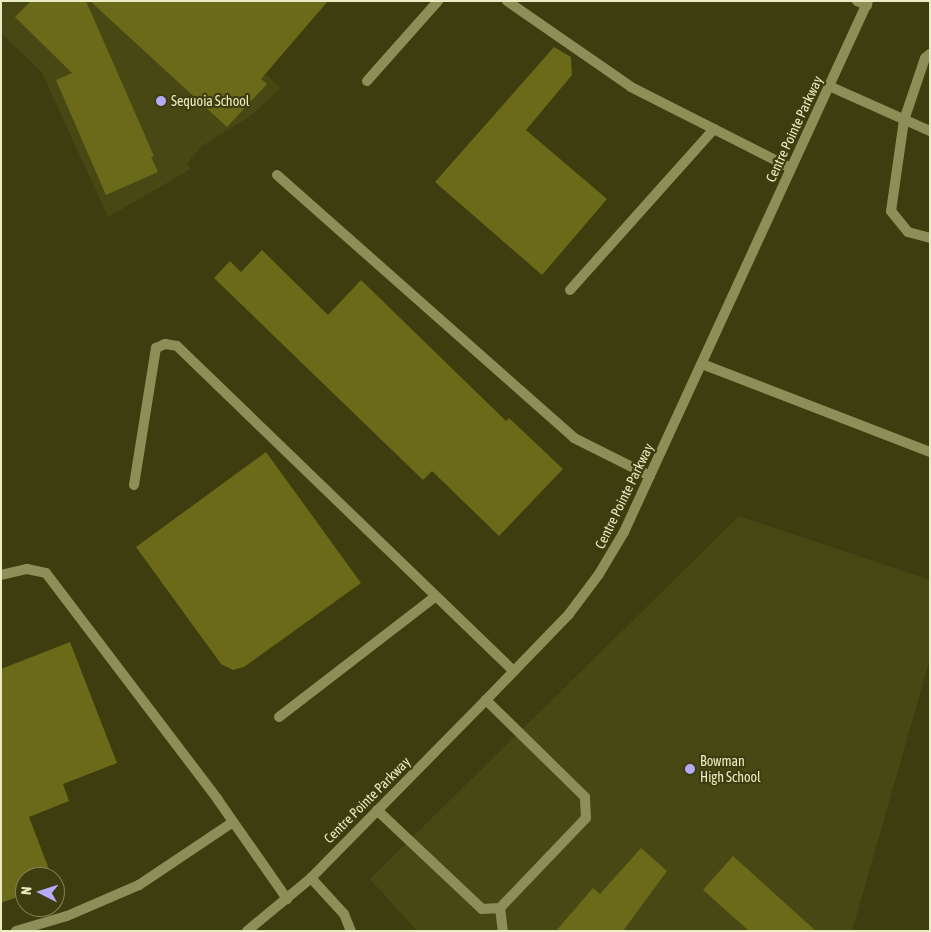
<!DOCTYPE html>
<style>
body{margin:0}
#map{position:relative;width:931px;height:932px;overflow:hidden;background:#3d3d0f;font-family:"Asap Condensed",sans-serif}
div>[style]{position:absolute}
.built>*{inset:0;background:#484815}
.building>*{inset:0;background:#6a6a18}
.service>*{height:10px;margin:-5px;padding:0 5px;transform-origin:5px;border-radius:5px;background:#8e8f58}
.minor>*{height:10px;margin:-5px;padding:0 5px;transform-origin:5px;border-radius:5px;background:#8e8f58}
.tertiary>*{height:10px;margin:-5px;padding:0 5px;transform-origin:5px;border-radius:5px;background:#8e8f58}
.dots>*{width:14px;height:14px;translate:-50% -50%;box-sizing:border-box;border:2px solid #3d3d0f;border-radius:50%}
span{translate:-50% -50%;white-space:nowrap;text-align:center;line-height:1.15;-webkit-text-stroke:4.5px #3d3d0f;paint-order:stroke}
.poi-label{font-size:14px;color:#eaecc3}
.left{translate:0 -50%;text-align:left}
.street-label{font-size:14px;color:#eaecc3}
.frame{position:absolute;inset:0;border:2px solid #eaecc3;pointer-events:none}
.north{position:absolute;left:15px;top:867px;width:50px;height:50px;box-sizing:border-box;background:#3d3d0f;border:1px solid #828357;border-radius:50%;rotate:275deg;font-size:14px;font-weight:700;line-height:20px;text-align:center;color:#eaecc3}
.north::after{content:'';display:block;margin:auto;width:18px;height:22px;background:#b5acf8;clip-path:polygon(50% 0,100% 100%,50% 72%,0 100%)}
</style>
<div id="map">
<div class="built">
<div style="clip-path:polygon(1px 1px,186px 1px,281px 88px,253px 114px,202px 146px,187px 163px,191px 169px,108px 217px,42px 73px,1px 33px)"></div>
<div style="clip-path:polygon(739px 516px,930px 580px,930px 659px,852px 931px,417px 931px,370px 879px)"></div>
</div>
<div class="building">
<div style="clip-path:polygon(31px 1px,86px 1px,154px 156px,151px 157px,158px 172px,106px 195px,56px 80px,72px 73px,15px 17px)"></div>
<div style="clip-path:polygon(90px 1px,328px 1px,261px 79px,267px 84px,227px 127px)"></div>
<div style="clip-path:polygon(554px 47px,571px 57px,572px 75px,526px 130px,607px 199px,542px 275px,435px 182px)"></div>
<div style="clip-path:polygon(262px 250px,328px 315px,361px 280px,506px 421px,509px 418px,563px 469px,499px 536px,432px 471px,423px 480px,214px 278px,230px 261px,241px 272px)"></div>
<div style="clip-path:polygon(266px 452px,361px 583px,244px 667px,233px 670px,221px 664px,136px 547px)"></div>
<div style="clip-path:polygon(70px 642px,117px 763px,63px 784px,69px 801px,29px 817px,52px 877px,25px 877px,25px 894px,1px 903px,1px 669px)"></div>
<div style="clip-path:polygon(641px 848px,667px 871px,623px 931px,556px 931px,593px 888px,600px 894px)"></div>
<div style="clip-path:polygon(733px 856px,816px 931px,749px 931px,703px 890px)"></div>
</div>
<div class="service">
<div style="left:507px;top:1px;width:151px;rotate:34.7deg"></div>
<div style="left:631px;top:87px;width:179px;rotate:26.9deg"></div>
<div style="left:857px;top:1px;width:11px;rotate:22deg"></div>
<div style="left:930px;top:54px;width:6px;rotate:141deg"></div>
<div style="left:925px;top:58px;width:65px;rotate:108.7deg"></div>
<div style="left:904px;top:120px;width:92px;rotate:98.1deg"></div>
<div style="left:891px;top:211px;width:27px;rotate:51deg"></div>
<div style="left:908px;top:232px;width:23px;rotate:15deg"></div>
<div style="left:367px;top:81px;width:107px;rotate:-48.4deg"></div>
<div style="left:829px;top:86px;width:111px;rotate:24deg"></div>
<div style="left:277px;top:175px;width:397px;rotate:41.5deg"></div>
<div style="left:574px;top:438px;width:85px;rotate:26.6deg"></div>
<div style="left:570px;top:290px;width:216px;rotate:-48.2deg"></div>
<div style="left:702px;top:364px;width:244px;rotate:21.1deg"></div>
<div style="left:134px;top:485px;width:139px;rotate:-80.9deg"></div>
<div style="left:156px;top:348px;width:10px;rotate:-24deg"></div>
<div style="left:165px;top:344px;width:12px;rotate:9deg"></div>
<div style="left:177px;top:346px;width:468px;rotate:44deg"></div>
<div style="left:1px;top:575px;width:27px;rotate:-13deg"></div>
<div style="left:27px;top:569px;width:19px;rotate:12deg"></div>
<div style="left:46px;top:573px;width:285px;rotate:52.8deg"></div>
<div style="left:218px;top:800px;width:121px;rotate:55.1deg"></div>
<div style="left:279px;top:717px;width:197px;rotate:-37.6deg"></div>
<div style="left:377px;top:810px;width:144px;rotate:43.3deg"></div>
<div style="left:482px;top:909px;width:18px;rotate:-3deg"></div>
<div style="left:500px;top:908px;width:124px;rotate:-46.3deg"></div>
<div style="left:586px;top:818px;width:21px;rotate:-93deg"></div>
<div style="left:585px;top:797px;width:139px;rotate:-135.6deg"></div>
<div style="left:500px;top:908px;width:23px;rotate:83deg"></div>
<div style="left:16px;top:931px;width:53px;rotate:-16.4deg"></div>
<div style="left:67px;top:916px;width:78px;rotate:-23.3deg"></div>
<div style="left:139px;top:885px;width:113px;rotate:-33.8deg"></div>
</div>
<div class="minor">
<div style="left:311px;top:878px;width:49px;rotate:47.5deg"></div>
<div style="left:344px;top:914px;width:18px;rotate:68deg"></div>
</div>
<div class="tertiary">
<div style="left:247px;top:931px;width:83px;rotate:-39.6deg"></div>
<div style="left:311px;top:878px;width:250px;rotate:-45.5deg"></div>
<div style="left:486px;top:700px;width:120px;rotate:-46deg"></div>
<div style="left:569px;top:614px;width:50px;rotate:-53.1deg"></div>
<div style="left:599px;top:574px;width:49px;rotate:-59.2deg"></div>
<div style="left:624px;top:532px;width:584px;rotate:-65.32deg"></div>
</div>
<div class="dots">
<div style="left:161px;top:101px;background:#b5acf8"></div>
<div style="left:690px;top:769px;background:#b5acf8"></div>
</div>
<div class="poi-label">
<span class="left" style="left:171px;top:101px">Sequoia School</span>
<span class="left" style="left:700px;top:769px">Bowman<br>High School</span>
</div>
<div class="street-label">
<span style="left:794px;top:129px;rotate:-65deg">Centre Pointe Parkway</span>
<span style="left:624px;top:496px;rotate:-64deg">Centre Pointe Parkway</span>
<span style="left:367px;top:800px;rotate:-45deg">Centre Pointe Parkway</span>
</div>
<div class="frame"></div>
<div class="north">N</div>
</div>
